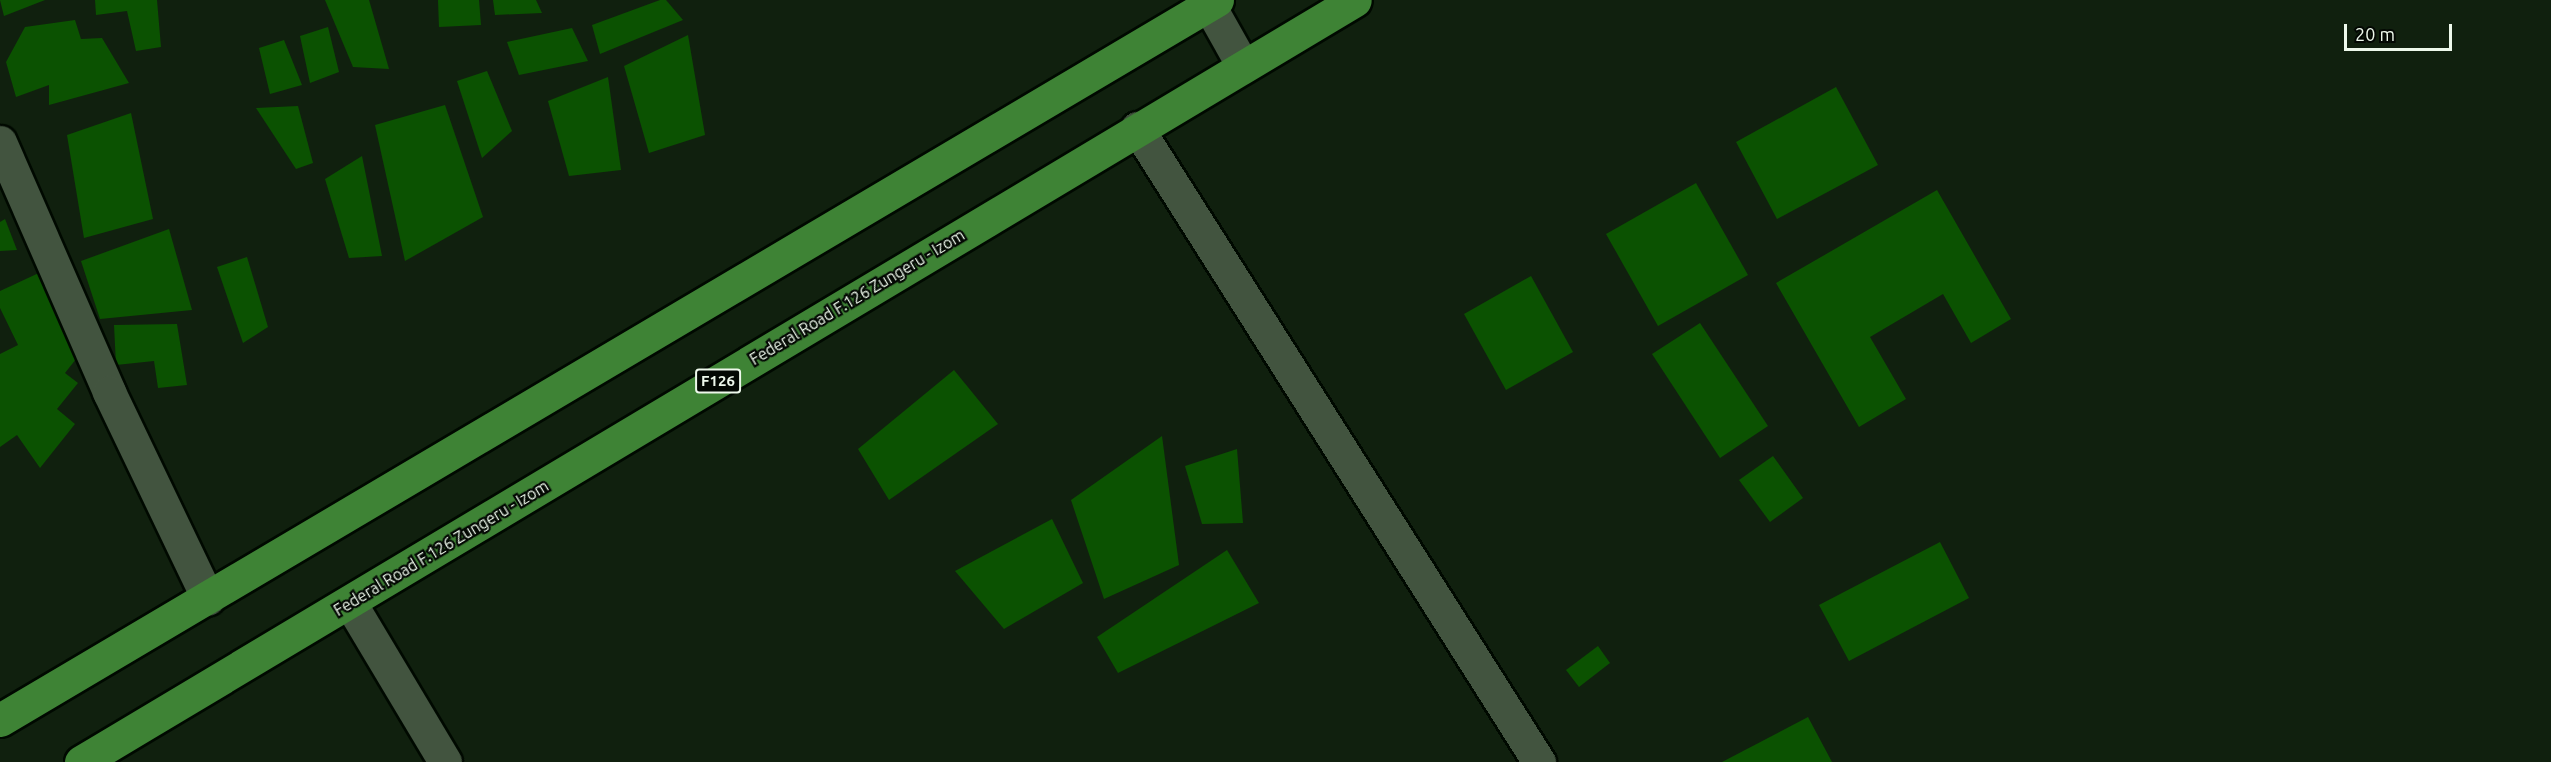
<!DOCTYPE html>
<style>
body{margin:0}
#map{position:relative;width:2551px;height:762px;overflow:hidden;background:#10200e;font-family:Ubuntu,sans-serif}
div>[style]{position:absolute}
.building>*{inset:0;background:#0b5201}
.roads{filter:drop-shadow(2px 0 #000900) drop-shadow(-2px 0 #000900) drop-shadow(0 2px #000900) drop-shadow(0 -2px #000900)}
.minor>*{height:33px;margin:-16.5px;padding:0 16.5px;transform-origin:16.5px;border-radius:16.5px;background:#42543f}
.major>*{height:33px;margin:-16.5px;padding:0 16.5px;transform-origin:16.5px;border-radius:16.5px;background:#3e8335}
span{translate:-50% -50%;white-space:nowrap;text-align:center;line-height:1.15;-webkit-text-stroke:4.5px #030803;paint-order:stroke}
.shield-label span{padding:2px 4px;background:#030803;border:2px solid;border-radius:4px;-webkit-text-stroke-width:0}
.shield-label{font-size:15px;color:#edf8eb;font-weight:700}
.street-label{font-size:16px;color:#edf8eb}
.scale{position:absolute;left:2344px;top:24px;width:108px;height:27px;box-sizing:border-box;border:3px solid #edf8eb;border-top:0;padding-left:8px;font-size:18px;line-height:21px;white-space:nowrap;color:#edf8eb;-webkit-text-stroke:4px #030803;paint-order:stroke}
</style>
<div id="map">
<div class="building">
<div style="clip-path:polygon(0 0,45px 0,4px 16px)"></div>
<div style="clip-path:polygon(95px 0,157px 0,161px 47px,136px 51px,127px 11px,96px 15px)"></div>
<div style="clip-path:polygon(325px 0,369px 0,389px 69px,353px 67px)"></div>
<div style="clip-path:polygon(438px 0,479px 0,481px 25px,439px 27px)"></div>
<div style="clip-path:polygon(493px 0,536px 0,542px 13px,495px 15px)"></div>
<div style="clip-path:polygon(660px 0,666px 0,683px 20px,600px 54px,592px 25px)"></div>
<div style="clip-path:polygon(75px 20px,81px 39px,102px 38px,129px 83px,49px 105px,49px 85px,16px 97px,6px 62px,25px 27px)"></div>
<div style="clip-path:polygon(328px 27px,339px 72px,310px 83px,300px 36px)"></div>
<div style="clip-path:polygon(572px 28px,588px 61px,519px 75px,507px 42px)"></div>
<div style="clip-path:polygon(688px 35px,705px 135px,649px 153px,624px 66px)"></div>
<div style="clip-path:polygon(284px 40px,302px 85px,270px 94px,259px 48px)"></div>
<div style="clip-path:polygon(487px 71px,512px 131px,482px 158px,457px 81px)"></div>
<div style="clip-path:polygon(608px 77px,621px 170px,569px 176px,548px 101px)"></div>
<div style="clip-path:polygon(1836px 87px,1878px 165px,1777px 219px,1736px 142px)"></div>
<div style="clip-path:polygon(445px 105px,483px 217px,405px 261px,375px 125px)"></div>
<div style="clip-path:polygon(298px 106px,313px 163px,296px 169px,256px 108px)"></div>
<div style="clip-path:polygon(131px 113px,153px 219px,84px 238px,67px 135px)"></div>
<div style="clip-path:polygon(362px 156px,382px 256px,349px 258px,325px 179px)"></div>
<div style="clip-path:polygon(1696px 183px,1748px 275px,1658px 326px,1606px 234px)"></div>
<div style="clip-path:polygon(1937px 190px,2011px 319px,1971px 343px,1943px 294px,1870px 337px,1906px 399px,1859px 427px,1776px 283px)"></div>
<div style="clip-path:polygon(5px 219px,17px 250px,0 251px,0 222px)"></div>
<div style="clip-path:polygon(169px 229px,192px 310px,100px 319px,81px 261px)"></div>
<div style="clip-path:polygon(247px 257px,268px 327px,243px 343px,217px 267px)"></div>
<div style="clip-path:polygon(41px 272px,80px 354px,65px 373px,78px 383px,57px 409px,75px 424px,40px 468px,17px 435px,0 447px,0 354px,18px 345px,0 308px,0 291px)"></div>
<div style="clip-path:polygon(1531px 276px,1573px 352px,1506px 390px,1464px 314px)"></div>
<div style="clip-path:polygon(1700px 323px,1768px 426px,1720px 458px,1652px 354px)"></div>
<div style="clip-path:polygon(177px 324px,187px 385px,158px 388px,154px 361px,116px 365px,114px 325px)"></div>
<div style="clip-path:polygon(954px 370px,998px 424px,889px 500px,858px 449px)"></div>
<div style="clip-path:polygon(1162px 436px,1179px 565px,1104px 599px,1071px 500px)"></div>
<div style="clip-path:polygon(1237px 449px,1243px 523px,1202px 524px,1185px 466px)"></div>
<div style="clip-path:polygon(1773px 456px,1803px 498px,1770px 522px,1739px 480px)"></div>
<div style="clip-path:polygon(1052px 519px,1083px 583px,1004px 629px,955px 571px)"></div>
<div style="clip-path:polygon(1940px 542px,1969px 598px,1849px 661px,1819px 605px)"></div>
<div style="clip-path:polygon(1227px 550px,1259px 603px,1118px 673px,1097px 637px)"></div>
<div style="clip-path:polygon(1598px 646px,1610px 663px,1579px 687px,1566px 670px)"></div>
<div style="clip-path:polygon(1808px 717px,1832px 762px,1722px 762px)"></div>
</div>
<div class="roads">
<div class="minor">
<div style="left:1206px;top:0;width:76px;rotate:60.7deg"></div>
<div style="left:1137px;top:128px;width:751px;rotate:57.62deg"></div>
<div style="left:0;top:142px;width:273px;rotate:66.4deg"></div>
<div style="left:109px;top:392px;width:229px;rotate:64.4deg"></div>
<div style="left:350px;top:603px;width:185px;rotate:59.1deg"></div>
</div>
<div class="major">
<div style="left:0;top:720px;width:1414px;rotate:-30.61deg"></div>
<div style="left:81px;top:762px;width:1484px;rotate:-30.88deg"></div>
</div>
</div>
<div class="shield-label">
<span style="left:718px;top:381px">F126</span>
</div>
<div class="street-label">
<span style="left:857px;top:297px;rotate:-31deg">Federal Road F.126 Zungeru - Izom</span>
<span style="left:441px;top:548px;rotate:-31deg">Federal Road F.126 Zungeru - Izom</span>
</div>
<div class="scale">20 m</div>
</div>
